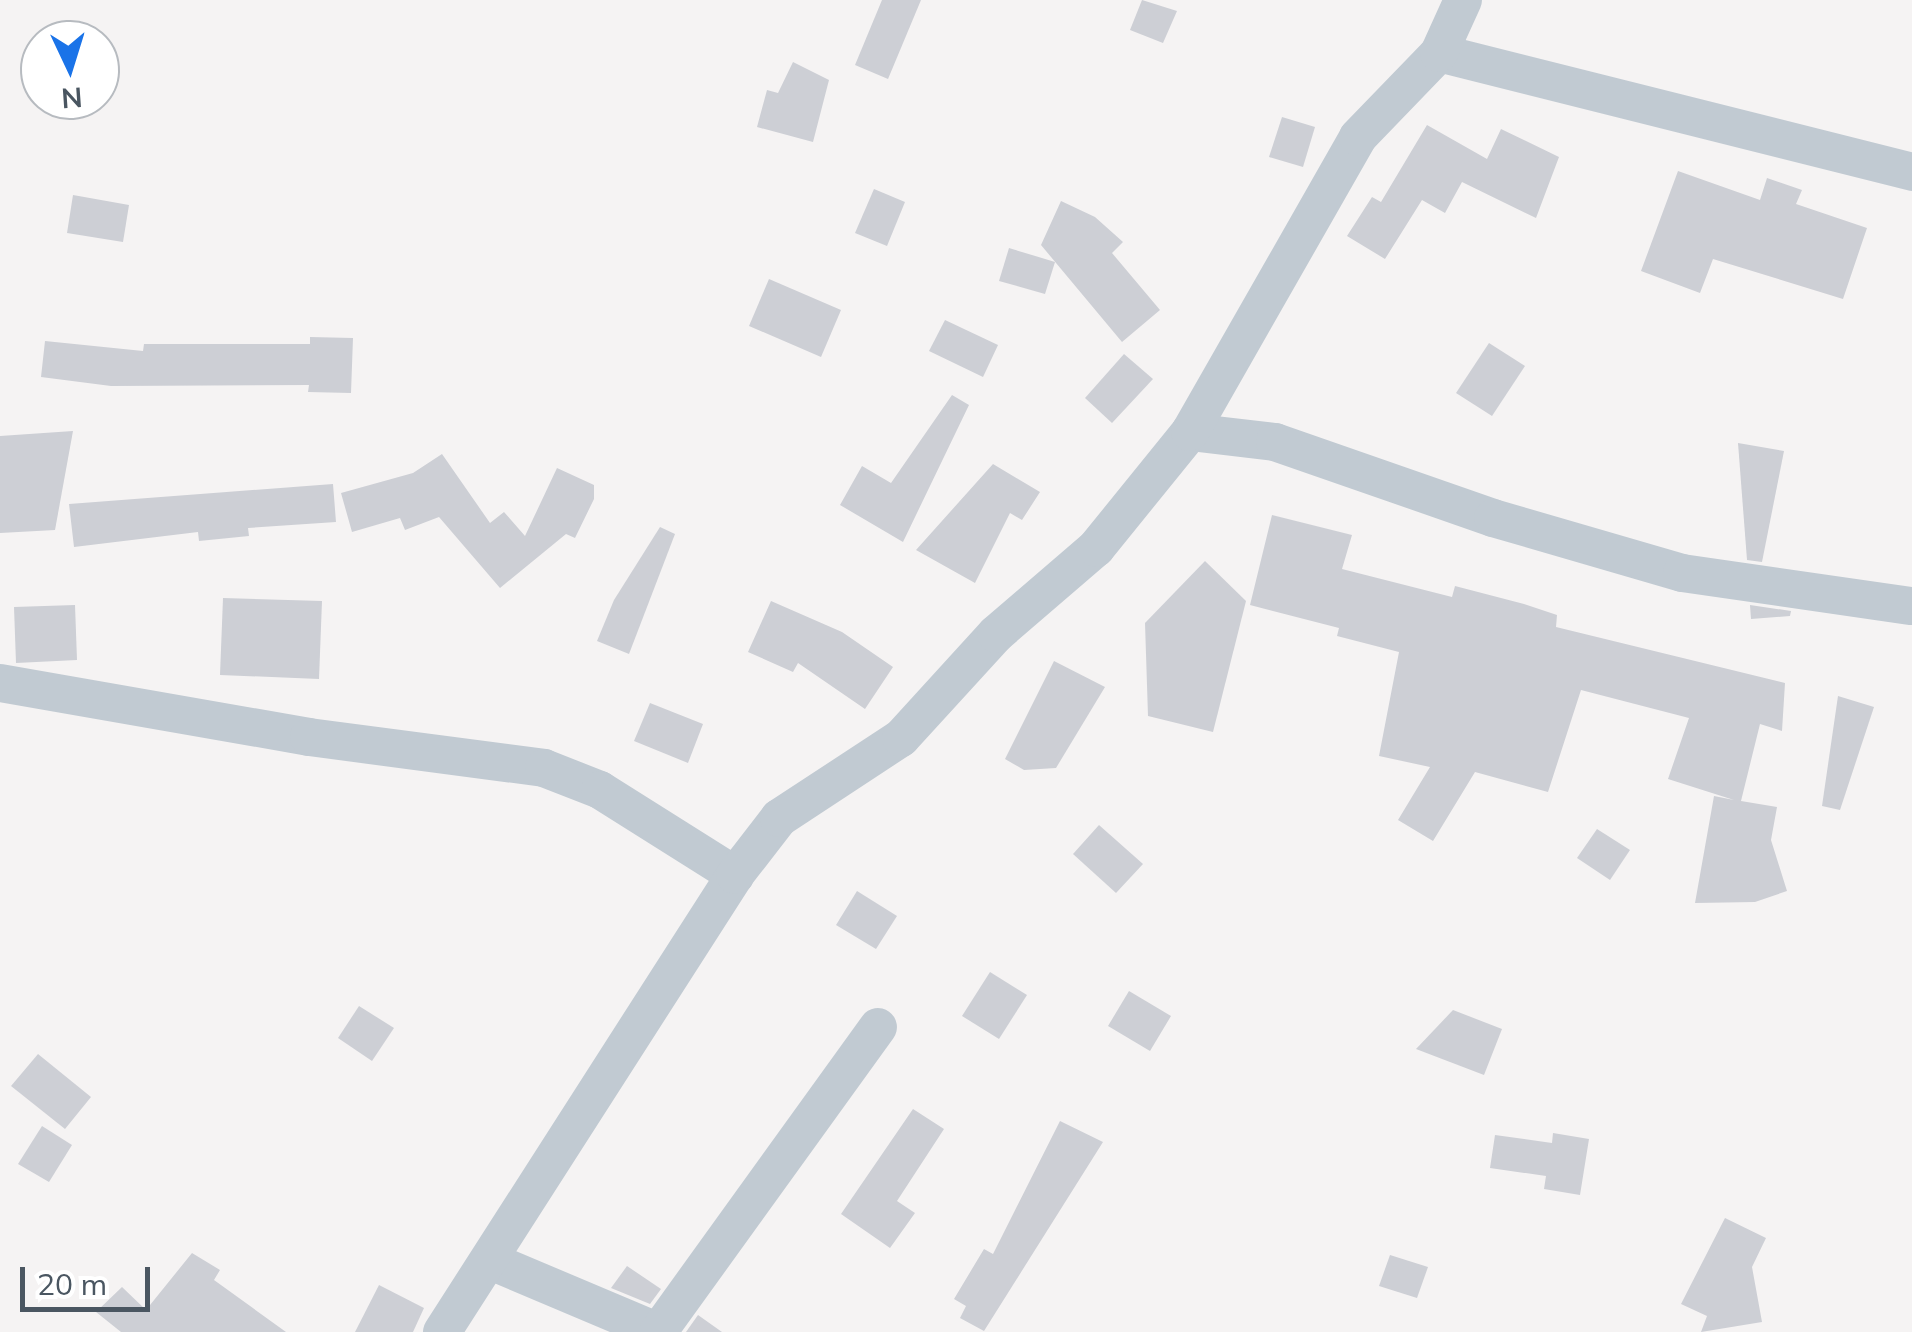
<!DOCTYPE html>
<style>
body{margin:0}
#map{position:relative;width:1912px;height:1332px;overflow:hidden;background:#f5f3f3;font-family:Mulish,sans-serif}
div>[style]{position:absolute}
.building>*{inset:0;background:#cdcfd5}
.street>*{height:38px;margin:-19px;padding:0 19px;transform-origin:19px;border-radius:19px;background:#c1cad2}
span{translate:-50% -50%;white-space:nowrap;text-align:center;line-height:1.15;-webkit-text-stroke:10px #fff;paint-order:stroke}
.north{position:absolute;left:20px;top:20px;width:100px;height:100px;box-sizing:border-box;background:#fff;border:2px solid #b7bbc0;border-radius:50%;rotate:176deg;font-size:28px;font-weight:700;line-height:40px;text-align:center;color:#4a5661}
.north::after{content:'';display:block;margin:auto;width:35px;height:45px;background:#1a73e8;clip-path:polygon(50% 0,100% 100%,50% 72%,0 100%)}
.scale{position:absolute;left:20px;top:1267px;width:130px;height:45px;box-sizing:border-box;border:5px solid #4a5661;border-top:0;padding-left:12px;font-size:30px;line-height:35px;white-space:nowrap;color:#4a5661;-webkit-text-stroke:8px #fff;paint-order:stroke}
</style>
<div id="map">
<div class="building">
<div style="clip-path:polygon(882px 0,921px 0,888px 79px,855px 65px)"></div>
<div style="clip-path:polygon(1142px 0,1177px 11px,1163px 43px,1130px 30px)"></div>
<div style="clip-path:polygon(793px 62px,829px 80px,813px 142px,757px 127px,767px 90px,778px 93px)"></div>
<div style="clip-path:polygon(1282px 117px,1315px 127px,1303px 167px,1269px 157px)"></div>
<div style="clip-path:polygon(1427px 125px,1487px 159px,1501px 129px,1559px 157px,1536px 218px,1462px 182px,1445px 213px,1422px 200px,1385px 259px,1347px 236px,1372px 197px,1381px 202px)"></div>
<div style="clip-path:polygon(1678px 171px,1760px 200px,1767px 178px,1802px 190px,1796px 204px,1867px 228px,1843px 299px,1713px 259px,1700px 293px,1641px 271px)"></div>
<div style="clip-path:polygon(874px 189px,905px 202px,887px 246px,855px 233px)"></div>
<div style="clip-path:polygon(73px 195px,129px 205px,123px 242px,67px 233px)"></div>
<div style="clip-path:polygon(1061px 201px,1095px 217px,1123px 242px,1112px 253px,1160px 310px,1122px 342px,1041px 245px)"></div>
<div style="clip-path:polygon(1009px 248px,1055px 262px,1045px 294px,999px 281px)"></div>
<div style="clip-path:polygon(769px 279px,841px 310px,821px 357px,749px 326px)"></div>
<div style="clip-path:polygon(945px 320px,998px 345px,983px 377px,929px 351px)"></div>
<div style="clip-path:polygon(310px 337px,353px 338px,351px 393px,308px 392px,309px 385px,111px 386px,41px 377px,45px 341px,143px 351px,144px 344px,310px 344px)"></div>
<div style="clip-path:polygon(1489px 343px,1525px 366px,1492px 416px,1456px 393px)"></div>
<div style="clip-path:polygon(1124px 354px,1153px 379px,1112px 423px,1085px 398px)"></div>
<div style="clip-path:polygon(952px 395px,969px 405px,903px 542px,840px 505px,862px 466px,891px 483px)"></div>
<div style="clip-path:polygon(73px 431px,55px 530px,0 533px,0 436px)"></div>
<div style="clip-path:polygon(1738px 443px,1784px 451px,1762px 562px,1747px 560px)"></div>
<div style="clip-path:polygon(442px 454px,490px 523px,504px 512px,525px 536px,557px 468px,594px 485px,594px 499px,575px 538px,566px 534px,500px 588px,439px 517px,405px 530px,400px 518px,352px 532px,341px 493px,413px 473px)"></div>
<div style="clip-path:polygon(993px 464px,1040px 492px,1022px 520px,1010px 513px,975px 583px,916px 550px)"></div>
<div style="clip-path:polygon(333px 484px,336px 522px,248px 528px,249px 536px,199px 541px,198px 532px,74px 547px,69px 504px)"></div>
<div style="clip-path:polygon(1272px 515px,1352px 535px,1342px 569px,1452px 597px,1455px 586px,1524px 604px,1557px 615px,1556px 627px,1785px 683px,1782px 731px,1760px 724px,1741px 801px,1777px 807px,1771px 840px,1787px 891px,1755px 902px,1695px 903px,1714px 796px,1734px 800px,1668px 779px,1689px 718px,1581px 690px,1548px 792px,1475px 772px,1433px 841px,1398px 820px,1430px 767px,1379px 756px,1399px 652px,1337px 636px,1339px 628px,1250px 605px)"></div>
<div style="clip-path:polygon(660px 527px,675px 534px,629px 654px,597px 641px,614px 600px)"></div>
<div style="clip-path:polygon(1205px 561px,1246px 601px,1213px 732px,1148px 716px,1145px 623px)"></div>
<div style="clip-path:polygon(223px 598px,322px 601px,319px 679px,220px 675px)"></div>
<div style="clip-path:polygon(771px 601px,842px 632px,893px 667px,865px 709px,798px 663px,793px 672px,748px 652px)"></div>
<div style="clip-path:polygon(75px 605px,77px 660px,16px 663px,14px 607px)"></div>
<div style="clip-path:polygon(1750px 605px,1791px 611px,1790px 616px,1751px 619px)"></div>
<div style="clip-path:polygon(1054px 661px,1105px 687px,1056px 768px,1024px 770px,1005px 759px)"></div>
<div style="clip-path:polygon(1838px 696px,1874px 707px,1840px 810px,1822px 806px)"></div>
<div style="clip-path:polygon(650px 703px,703px 724px,688px 763px,634px 741px)"></div>
<div style="clip-path:polygon(1099px 825px,1143px 864px,1116px 893px,1073px 854px)"></div>
<div style="clip-path:polygon(1597px 829px,1630px 850px,1610px 880px,1577px 858px)"></div>
<div style="clip-path:polygon(857px 891px,897px 916px,876px 949px,836px 925px)"></div>
<div style="clip-path:polygon(990px 972px,1027px 995px,999px 1039px,962px 1016px)"></div>
<div style="clip-path:polygon(1129px 991px,1171px 1016px,1150px 1051px,1108px 1026px)"></div>
<div style="clip-path:polygon(359px 1006px,394px 1028px,372px 1061px,338px 1038px)"></div>
<div style="clip-path:polygon(1453px 1010px,1502px 1029px,1484px 1075px,1416px 1049px)"></div>
<div style="clip-path:polygon(38px 1054px,91px 1097px,65px 1129px,11px 1086px)"></div>
<div style="clip-path:polygon(913px 1109px,944px 1129px,897px 1201px,915px 1213px,890px 1248px,841px 1214px)"></div>
<div style="clip-path:polygon(1060px 1121px,1103px 1142px,984px 1331px,960px 1318px,966px 1306px,954px 1299px,984px 1249px,993px 1254px)"></div>
<div style="clip-path:polygon(42px 1126px,72px 1145px,49px 1182px,18px 1164px)"></div>
<div style="clip-path:polygon(1553px 1133px,1589px 1139px,1580px 1195px,1544px 1189px,1546px 1176px,1490px 1168px,1495px 1135px,1552px 1143px)"></div>
<div style="clip-path:polygon(1725px 1218px,1766px 1238px,1752px 1267px,1762px 1322px,1701px 1332px,1707px 1316px,1681px 1304px)"></div>
<div style="clip-path:polygon(192px 1253px,220px 1270px,214px 1280px,286px 1332px,121px 1332px,96px 1312px,122px 1287px,146px 1310px)"></div>
<div style="clip-path:polygon(1390px 1255px,1428px 1267px,1417px 1298px,1379px 1286px)"></div>
<div style="clip-path:polygon(627px 1266px,661px 1289px,650px 1304px,611px 1288px)"></div>
<div style="clip-path:polygon(379px 1285px,424px 1308px,413px 1332px,355px 1332px)"></div>
<div style="clip-path:polygon(698px 1315px,722px 1332px,686px 1332px)"></div>
</div>
<div class="street">
<div style="left:1439px;top:53px;width:488px;rotate:14.1deg"></div>
<div style="left:1190px;top:432px;width:86px;rotate:6.7deg"></div>
<div style="left:1275px;top:442px;width:231px;rotate:19.2deg"></div>
<div style="left:1493px;top:518px;width:197px;rotate:16.2deg"></div>
<div style="left:1682px;top:573px;width:232px;rotate:8.2deg"></div>
<div style="left:0;top:683px;width:314px;rotate:9.9deg"></div>
<div style="left:309px;top:737px;width:237px;rotate:7.5deg"></div>
<div style="left:544px;top:768px;width:60px;rotate:21.4deg"></div>
<div style="left:600px;top:790px;width:160px;rotate:32.2deg"></div>
<div style="left:493px;top:1262px;width:180px;rotate:22.9deg"></div>
<div style="left:442px;top:1332px;width:543px;rotate:-57.33deg"></div>
<div style="left:735px;top:875px;width:72px;rotate:-52.3deg"></div>
<div style="left:779px;top:818px;width:146px;rotate:-33.3deg"></div>
<div style="left:901px;top:738px;width:141px;rotate:-47.6deg"></div>
<div style="left:996px;top:634px;width:132px;rotate:-40.7deg"></div>
<div style="left:1096px;top:548px;width:149px;rotate:-51deg"></div>
<div style="left:1190px;top:432px;width:339px;rotate:-60.3deg"></div>
<div style="left:1358px;top:137px;width:117px;rotate:-46deg"></div>
<div style="left:1439px;top:53px;width:58px;rotate:-65.6deg"></div>
<div style="left:658px;top:1332px;width:376px;rotate:-54.2deg"></div>
</div>
<div class="north">N</div>
<div class="scale">20 m</div>
</div>
